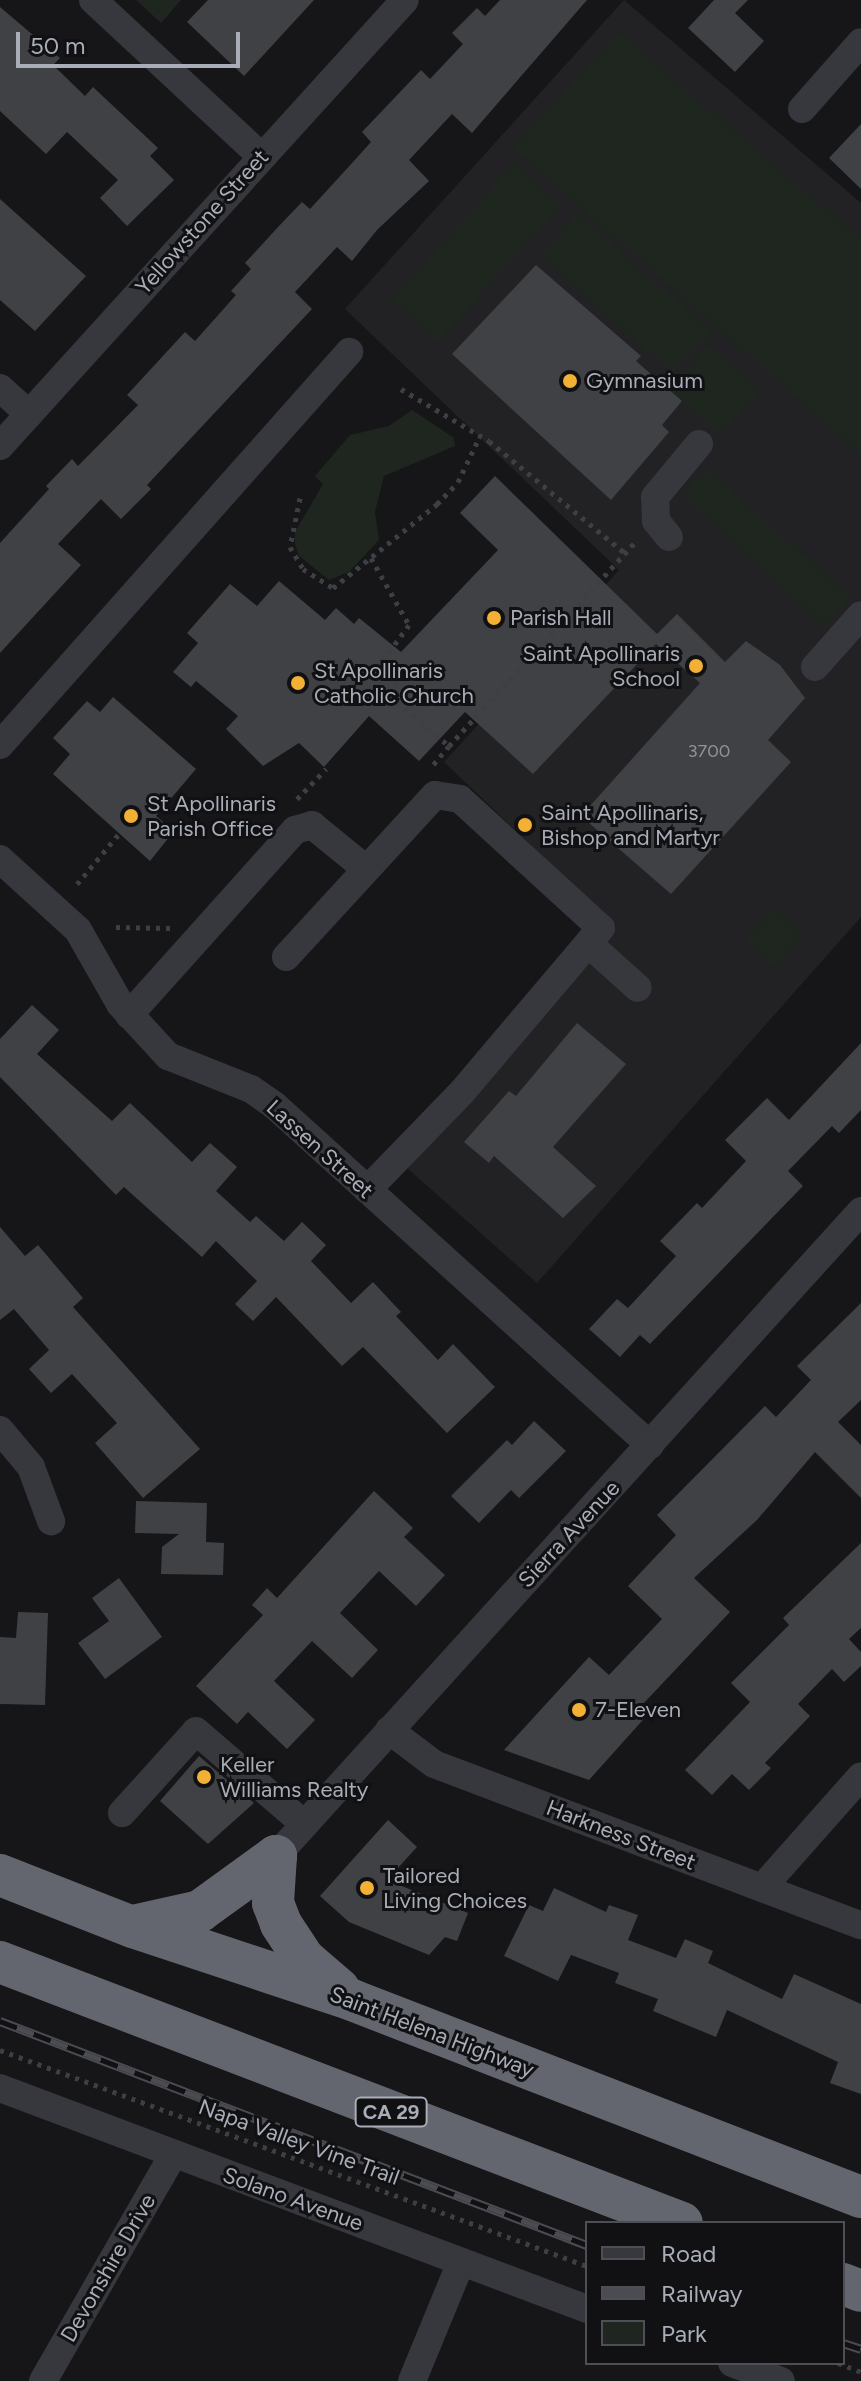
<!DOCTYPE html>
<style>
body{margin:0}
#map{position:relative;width:861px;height:2381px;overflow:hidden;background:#161618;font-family:Figtree,sans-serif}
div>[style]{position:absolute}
.built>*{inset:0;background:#222225}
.green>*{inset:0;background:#1e261f}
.building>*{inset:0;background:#404145}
.path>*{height:5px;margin-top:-2.5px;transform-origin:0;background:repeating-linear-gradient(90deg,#3d3f44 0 4px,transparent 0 10px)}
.minor>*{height:28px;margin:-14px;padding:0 14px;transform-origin:14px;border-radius:14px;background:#37383d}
.highway>*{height:42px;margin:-21px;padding:0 21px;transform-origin:21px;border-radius:21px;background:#63666e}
.rail>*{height:9px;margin-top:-4.5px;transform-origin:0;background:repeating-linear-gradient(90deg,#111113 0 18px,#4a4c52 0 36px);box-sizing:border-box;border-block:2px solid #4a4c52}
.dots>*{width:22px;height:22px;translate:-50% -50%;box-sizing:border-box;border:4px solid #111113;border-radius:50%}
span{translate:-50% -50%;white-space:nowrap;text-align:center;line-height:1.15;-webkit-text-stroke:6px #111113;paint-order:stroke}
.number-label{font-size:18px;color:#8e929b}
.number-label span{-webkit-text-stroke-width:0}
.shield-label span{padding:2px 6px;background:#111113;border:2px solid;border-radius:6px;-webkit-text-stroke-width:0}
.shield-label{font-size:20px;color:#a8adb8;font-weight:700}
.street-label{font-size:22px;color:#a8adb8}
.poi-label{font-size:22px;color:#a8adb8}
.left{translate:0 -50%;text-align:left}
.right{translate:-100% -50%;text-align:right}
.legend{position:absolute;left:585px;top:2221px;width:260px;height:144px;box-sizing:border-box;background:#111113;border:2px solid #4d4f55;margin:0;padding:10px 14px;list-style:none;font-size:24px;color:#a8adb8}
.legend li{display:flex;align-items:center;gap:16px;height:40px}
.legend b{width:40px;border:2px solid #4d4f55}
.scale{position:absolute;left:16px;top:32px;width:224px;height:36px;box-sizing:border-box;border:4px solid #a8adb8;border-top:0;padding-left:10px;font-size:24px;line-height:28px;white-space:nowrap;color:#a8adb8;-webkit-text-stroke:6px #111113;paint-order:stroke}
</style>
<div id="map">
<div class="built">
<div style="clip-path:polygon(624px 0,861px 203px,861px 917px,537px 1283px,407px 1168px,616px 926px,444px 762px,619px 570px,345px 309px)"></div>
</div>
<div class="green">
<div style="clip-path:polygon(136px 0,181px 0,161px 23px)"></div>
<div style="clip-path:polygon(619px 32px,861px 239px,861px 455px,513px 148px)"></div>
<div style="clip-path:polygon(515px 162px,563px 205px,437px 342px,391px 300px)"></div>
<div style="clip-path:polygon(577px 213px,713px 332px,672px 373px,539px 256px)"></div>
<div style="clip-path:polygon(709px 345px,762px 390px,719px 435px,669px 390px)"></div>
<div style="clip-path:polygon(412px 410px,454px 438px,455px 446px,384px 476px,375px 512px,379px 540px,349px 572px,329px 580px,299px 556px,295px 544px,295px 532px,323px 484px,315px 476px,350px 435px,389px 426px)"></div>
<div style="clip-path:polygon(710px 471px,851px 597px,825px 627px,685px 499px,692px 481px)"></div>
<div style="clip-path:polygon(775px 908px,803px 936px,774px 967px,745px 940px)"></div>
</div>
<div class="building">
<div style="clip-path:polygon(208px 0,314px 0,244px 76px,187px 22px)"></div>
<div style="clip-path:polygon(500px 0,587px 0,472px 133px,452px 114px,409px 160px,429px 181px,377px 230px,352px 261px,337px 247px,295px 292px,312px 309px,147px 485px,151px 489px,121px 519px,101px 499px,58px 544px,81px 565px,0 653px,0 543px,49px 489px,46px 486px,72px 459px,78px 466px,138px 405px,127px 395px,185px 332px,195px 341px,236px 295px,231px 291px,251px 269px,245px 263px,279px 226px,302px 202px,310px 209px,353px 162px,371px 142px,362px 132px,421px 70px,430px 79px,463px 44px,452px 33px,477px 8px,485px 16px)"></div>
<div style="clip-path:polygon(714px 0,748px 0,735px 13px,764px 41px,735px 72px,688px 28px)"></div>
<div style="clip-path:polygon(0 7px,60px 58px,53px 65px,85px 96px,93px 87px,158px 148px,150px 156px,174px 180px,127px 226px,100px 198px,118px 180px,67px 132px,46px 154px,0 111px)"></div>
<div style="clip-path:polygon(861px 124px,861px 189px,829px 158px)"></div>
<div style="clip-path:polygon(0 199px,86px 276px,35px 331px,0 300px)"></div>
<div style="clip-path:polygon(536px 265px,641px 356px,636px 361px,682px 401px,662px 425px,669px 432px,611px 500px,452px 354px)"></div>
<div style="clip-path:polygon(495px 476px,657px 634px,677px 614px,725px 662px,746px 641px,780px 665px,805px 698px,768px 740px,791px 762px,671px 894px,581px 816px,700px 683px,656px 644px,533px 774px,465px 712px,419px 761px,369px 716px,324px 767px,299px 743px,263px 766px,226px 729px,238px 716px,196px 681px,191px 687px,173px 672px,198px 643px,187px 633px,230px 584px,257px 606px,279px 581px,325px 620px,336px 608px,354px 624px,359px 618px,401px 652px,498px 550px,460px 513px)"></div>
<div style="clip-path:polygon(113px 697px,196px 769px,156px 816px,174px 831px,150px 861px,53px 774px,70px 754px,53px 738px,87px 701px,100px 712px)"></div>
<div style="clip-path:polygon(32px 1005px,59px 1030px,37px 1054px,112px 1121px,130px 1103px,192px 1162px,210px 1143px,237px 1167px,216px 1191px,250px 1222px,256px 1216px,284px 1241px,302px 1222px,326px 1245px,311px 1261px,351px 1303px,373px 1282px,401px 1312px,396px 1316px,438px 1360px,453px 1344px,495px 1387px,447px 1433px,363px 1347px,342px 1366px,276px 1297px,253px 1321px,235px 1304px,257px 1281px,216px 1241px,202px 1257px,124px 1187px,116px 1195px,0 1077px,0 1039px)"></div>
<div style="clip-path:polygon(577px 1023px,626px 1064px,553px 1147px,596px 1186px,563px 1218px,494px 1156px,489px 1163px,464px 1142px,509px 1091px,516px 1096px)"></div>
<div style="clip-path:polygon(861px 1043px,861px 1110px,839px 1133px,832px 1126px,788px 1171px,803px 1186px,650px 1344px,640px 1335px,620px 1357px,589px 1329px,617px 1299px,628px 1308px,676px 1256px,660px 1241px,697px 1203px,702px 1208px,746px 1161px,725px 1140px,767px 1098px,789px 1120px)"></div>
<div style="clip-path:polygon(0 1227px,25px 1256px,38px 1245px,83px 1298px,73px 1307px,200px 1449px,143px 1498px,95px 1443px,117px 1423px,72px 1374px,51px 1393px,29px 1369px,49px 1350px,14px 1309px,0 1320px)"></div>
<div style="clip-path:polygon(861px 1303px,861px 1400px,838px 1422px,861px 1445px,861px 1498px,815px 1452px,757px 1520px,694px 1578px,730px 1612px,642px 1705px,650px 1712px,589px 1780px,504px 1750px,589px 1657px,609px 1675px,662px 1619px,628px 1586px,676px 1535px,657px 1515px,765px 1406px,776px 1417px,811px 1380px,797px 1366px)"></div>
<div style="clip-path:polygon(534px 1421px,566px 1451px,519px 1498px,511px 1490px,479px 1523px,451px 1496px,507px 1440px,512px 1445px)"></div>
<div style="clip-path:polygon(374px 1491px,413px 1528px,404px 1537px,445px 1575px,416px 1606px,379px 1571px,340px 1613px,378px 1650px,352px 1678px,312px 1641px,274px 1681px,315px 1720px,287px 1749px,248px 1712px,237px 1724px,196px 1686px,263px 1615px,252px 1605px,267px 1588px,277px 1598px)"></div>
<div style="clip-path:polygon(136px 1501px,207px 1503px,206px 1542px,224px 1543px,223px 1575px,161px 1574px,162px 1547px,179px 1534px,135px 1533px)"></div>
<div style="clip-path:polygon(861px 1543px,861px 1628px,849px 1639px,861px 1652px,861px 1666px,844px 1682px,832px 1669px,798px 1704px,810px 1716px,765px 1763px,771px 1768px,749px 1790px,732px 1774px,712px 1795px,685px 1770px,750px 1702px,731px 1683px,789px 1625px,783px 1618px)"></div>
<div style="clip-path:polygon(119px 1578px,162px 1637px,105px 1679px,78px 1643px,109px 1621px,92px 1598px)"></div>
<div style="clip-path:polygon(18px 1612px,48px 1613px,45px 1705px,0 1704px,0 1637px,16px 1638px)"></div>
<div style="clip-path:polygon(199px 1756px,254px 1803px,208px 1844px,160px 1801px)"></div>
<div style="clip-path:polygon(388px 1820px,417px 1847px,387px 1880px,468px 1913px,457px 1941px,445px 1937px,429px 1955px,349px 1922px,320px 1896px)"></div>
<div style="clip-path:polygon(554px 1888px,606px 1912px,609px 1905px,638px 1915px,628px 1940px,676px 1958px,685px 1939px,713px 1951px,708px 1963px,782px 1999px,794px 1974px,861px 2004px,861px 2094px,830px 2083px,838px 2062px,727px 2010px,716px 2037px,653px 2011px,658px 1999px,615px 1983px,619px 1973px,571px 1955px,558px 1981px,504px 1956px,529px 1905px,543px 1911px)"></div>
</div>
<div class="path">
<div style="left:401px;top:389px;width:102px;rotate:30.6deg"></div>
<div style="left:489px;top:441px;width:176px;rotate:39.5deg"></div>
<div style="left:300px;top:498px;width:50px;rotate:101.5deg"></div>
<div style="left:290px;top:547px;width:26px;rotate:59deg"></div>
<div style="left:303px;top:569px;width:36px;rotate:32deg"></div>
<div style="left:333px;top:588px;width:134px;rotate:-38.9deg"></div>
<div style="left:437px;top:504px;width:30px;rotate:-46deg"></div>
<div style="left:458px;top:482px;width:51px;rotate:-64.4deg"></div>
<div style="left:371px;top:558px;width:77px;rotate:60.4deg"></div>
<div style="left:409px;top:625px;width:52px;rotate:126.4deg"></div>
<div style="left:378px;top:667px;width:23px;rotate:40deg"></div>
<div style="left:396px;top:682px;width:20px;rotate:87deg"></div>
<div style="left:397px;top:702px;width:68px;rotate:40.2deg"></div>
<div style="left:449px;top:746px;width:26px;rotate:130deg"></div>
<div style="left:449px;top:746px;width:279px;rotate:-47.6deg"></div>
<div style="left:297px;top:799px;width:42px;rotate:-46deg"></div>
<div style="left:77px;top:884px;width:65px;rotate:-50deg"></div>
<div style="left:116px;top:927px;width:55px;rotate:1deg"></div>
<div style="left:0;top:2050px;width:625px;rotate:20.2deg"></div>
<div style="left:838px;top:2363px;width:25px;rotate:21deg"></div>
</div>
<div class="minor">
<div style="left:93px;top:0;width:229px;rotate:42.9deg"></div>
<div style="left:802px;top:109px;width:89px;rotate:-48.6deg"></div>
<div style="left:0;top:388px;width:39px;rotate:42deg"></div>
<div style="left:0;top:446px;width:602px;rotate:-47.76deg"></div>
<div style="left:669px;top:537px;width:21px;rotate:-129deg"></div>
<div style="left:656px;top:521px;width:24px;rotate:-92deg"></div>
<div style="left:655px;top:497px;width:69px;rotate:-50.3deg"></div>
<div style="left:815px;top:667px;width:69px;rotate:-48.5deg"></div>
<div style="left:0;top:745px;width:526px;rotate:-48.39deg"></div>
<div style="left:0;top:859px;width:105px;rotate:42.3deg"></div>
<div style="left:78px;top:930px;width:85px;rotate:60.4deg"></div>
<div style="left:120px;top:1004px;width:71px;rotate:47.3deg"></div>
<div style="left:168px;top:1056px;width:89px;rotate:21.7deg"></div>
<div style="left:251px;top:1089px;width:28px;rotate:35deg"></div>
<div style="left:274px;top:1105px;width:507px;rotate:42.12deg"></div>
<div style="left:590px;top:945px;width:64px;rotate:41.9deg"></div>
<div style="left:286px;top:957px;width:220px;rotate:-47.4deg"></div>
<div style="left:435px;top:795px;width:25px;rotate:9deg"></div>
<div style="left:460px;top:799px;width:191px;rotate:42.5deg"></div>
<div style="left:601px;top:928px;width:215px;rotate:130.3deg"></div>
<div style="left:462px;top:1092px;width:136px;rotate:134.1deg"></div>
<div style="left:129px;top:1015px;width:249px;rotate:-48.1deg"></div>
<div style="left:295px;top:830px;width:18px;rotate:-16deg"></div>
<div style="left:312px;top:825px;width:70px;rotate:39.2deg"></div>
<div style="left:0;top:1430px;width:48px;rotate:50deg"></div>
<div style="left:31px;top:1467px;width:58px;rotate:69.7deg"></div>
<div style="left:389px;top:1730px;width:56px;rotate:37.1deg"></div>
<div style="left:434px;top:1764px;width:456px;rotate:20.7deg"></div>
<div style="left:122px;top:1813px;width:110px;rotate:-47.9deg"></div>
<div style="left:196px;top:1731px;width:143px;rotate:40.7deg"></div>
<div style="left:276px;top:1856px;width:871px;rotate:-47.79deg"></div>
<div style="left:762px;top:1888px;width:149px;rotate:-48.5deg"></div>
<div style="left:0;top:2088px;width:627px;rotate:20.63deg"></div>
<div style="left:732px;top:2363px;width:52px;rotate:20.2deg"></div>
<div style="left:43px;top:2381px;width:261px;rotate:-60.1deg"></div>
<div style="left:412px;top:2381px;width:129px;rotate:-67.6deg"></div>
</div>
<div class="highway">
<div style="left:276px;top:1856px;width:47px;rotate:93.7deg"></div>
<div style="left:273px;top:1903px;width:22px;rotate:69deg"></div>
<div style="left:281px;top:1924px;width:42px;rotate:56.7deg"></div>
<div style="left:304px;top:1959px;width:46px;rotate:40.6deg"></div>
<div style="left:0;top:1875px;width:143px;rotate:21.4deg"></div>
<div style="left:133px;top:1927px;width:231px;rotate:18.4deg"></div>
<div style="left:352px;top:2000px;width:546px;rotate:21.16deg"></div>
<div style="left:133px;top:1926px;width:69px;rotate:-12.6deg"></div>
<div style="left:200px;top:1911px;width:94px;rotate:-35.9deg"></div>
<div style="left:0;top:1962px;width:730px;rotate:20.94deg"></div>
<div style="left:843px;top:2284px;width:19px;rotate:21deg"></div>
</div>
<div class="rail">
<div style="left:0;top:2021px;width:628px;rotate:20.89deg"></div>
<div style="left:843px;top:2343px;width:19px;rotate:18deg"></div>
</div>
<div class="dots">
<div style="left:570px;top:381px;background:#f2b134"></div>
<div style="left:494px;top:618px;background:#f2b134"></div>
<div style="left:696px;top:666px;background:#f2b134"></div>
<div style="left:298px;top:683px;background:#f2b134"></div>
<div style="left:131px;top:816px;background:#f2b134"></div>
<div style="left:525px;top:825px;background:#f2b134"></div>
<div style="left:579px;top:1710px;background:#f2b134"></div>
<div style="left:204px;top:1777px;background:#f2b134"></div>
<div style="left:367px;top:1888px;background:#f2b134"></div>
</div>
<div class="number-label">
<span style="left:709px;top:751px">3700</span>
</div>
<div class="shield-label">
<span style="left:391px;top:2112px">CA 29</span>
</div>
<div class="street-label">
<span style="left:202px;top:222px;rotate:-48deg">Yellowstone Street</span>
<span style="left:320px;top:1149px;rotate:42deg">Lassen Street</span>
<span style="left:569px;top:1534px;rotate:-47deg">Sierra Avenue</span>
<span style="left:621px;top:1835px;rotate:21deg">Harkness Street</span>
<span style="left:432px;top:2032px;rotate:21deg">Saint Helena Highway</span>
<span style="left:299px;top:2142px;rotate:20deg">Napa Valley Vine Trail</span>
<span style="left:293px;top:2199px;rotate:20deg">Solano Avenue</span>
<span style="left:108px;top:2268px;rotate:-60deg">Devonshire Drive</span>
</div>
<div class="poi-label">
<span class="left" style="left:586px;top:381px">Gymnasium</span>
<span class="left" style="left:510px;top:618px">Parish Hall</span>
<span class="right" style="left:680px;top:666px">Saint Apollinaris<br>School</span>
<span class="left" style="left:314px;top:683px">St Apollinaris<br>Catholic Church</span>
<span class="left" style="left:147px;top:816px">St Apollinaris<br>Parish Office</span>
<span class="left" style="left:541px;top:825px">Saint Apollinaris,<br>Bishop and Martyr</span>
<span class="left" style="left:595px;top:1710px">7-Eleven</span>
<span class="left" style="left:220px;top:1777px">Keller<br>Williams Realty</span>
<span class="left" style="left:383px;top:1888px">Tailored<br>Living Choices</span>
</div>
<ul class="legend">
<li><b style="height:10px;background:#37383d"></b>Road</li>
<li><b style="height:10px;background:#4a4c52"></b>Railway</li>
<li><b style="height:22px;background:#1e261f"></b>Park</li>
</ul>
<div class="scale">50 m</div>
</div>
